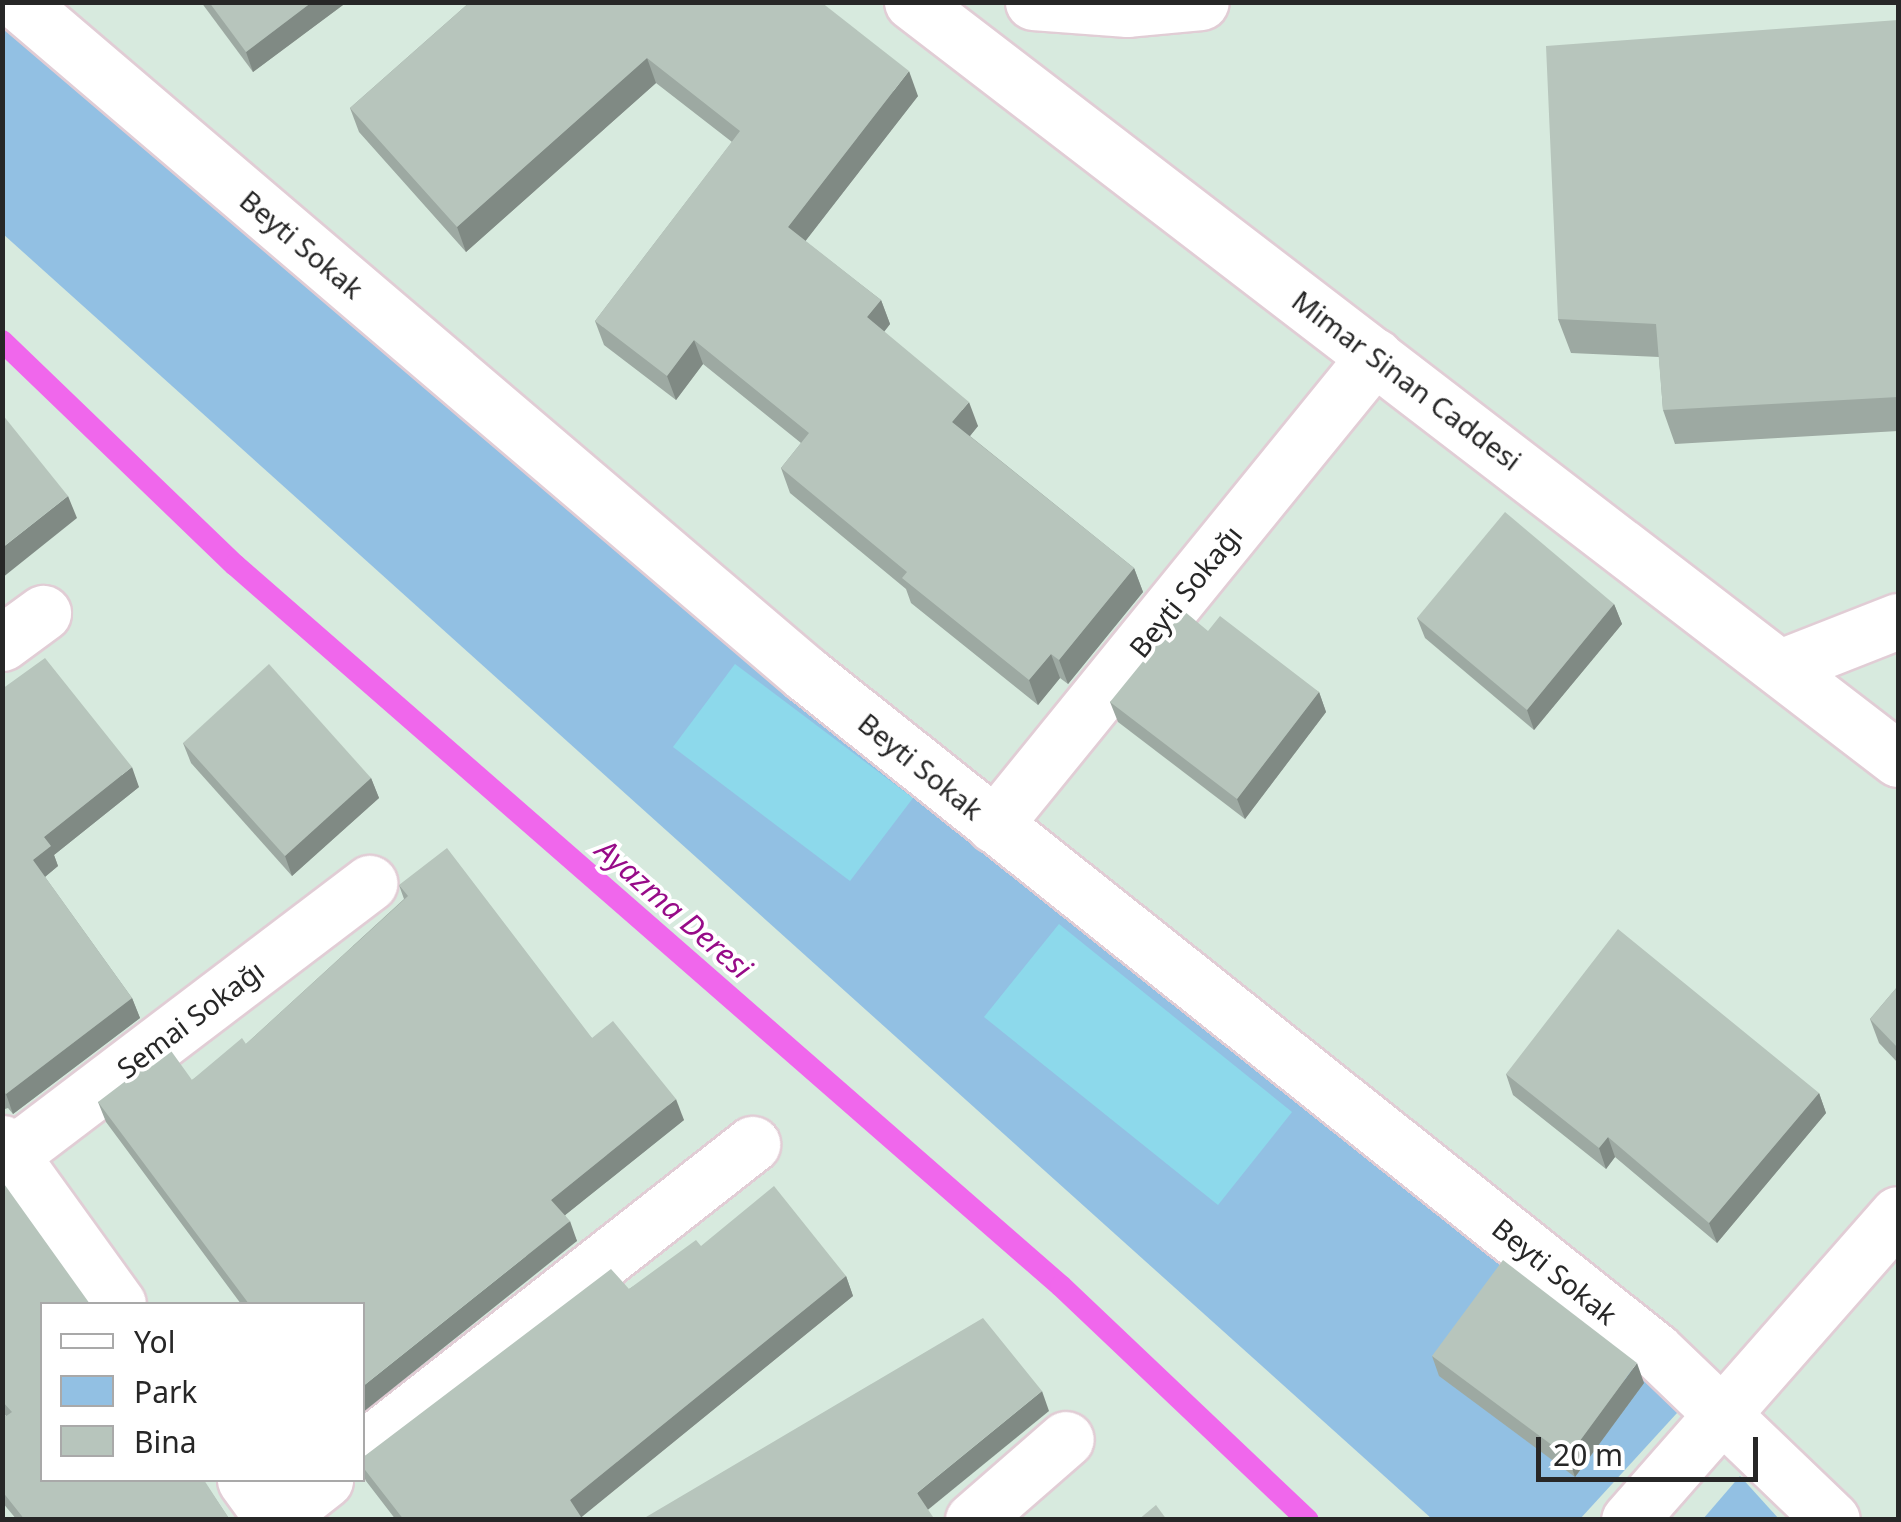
<!DOCTYPE html>
<meta charset="utf-8">
<style>
body{margin:0}
#map{position:relative;width:1901px;height:1522px;overflow:hidden;background:#d7eade;font-family:"Noto Sans",sans-serif}
div>[style]{position:absolute}
.green>*{inset:0;background:#92c0e3}
.pitch>*{inset:0;background:#8dd9eb}
.stream>*{height:22px;margin:-11px;padding:0 11px;transform-origin:11px;border-radius:11px;background:#f067ec}
.roads{filter:drop-shadow(2px 0 #e1cdd5) drop-shadow(-2px 0 #e1cdd5) drop-shadow(0 2px #e1cdd5) drop-shadow(0 -2px #e1cdd5)}
.street>*{height:55px;margin:-27.5px;padding:0 27.5px;transform-origin:27.5px;border-radius:27.5px;background:#fff}
.secondary>*{height:55px;margin:-27.5px;padding:0 27.5px;transform-origin:27.5px;border-radius:27.5px;background:#fff}
.wall>*{inset:0;background:#9da9a2}
.shaded-wall>*{inset:0;background:#808a84}
.building>*{inset:0;background:#b7c5bc}
span{translate:-50% -50%;white-space:nowrap;text-align:center;line-height:1.15;-webkit-text-stroke:8px #fff;paint-order:stroke}
.street-label{font-size:28px;color:#272727}
.water-label{font-size:30px;color:#970b88;font-style:italic}
.frame{position:absolute;inset:0;border:5px solid #272727;pointer-events:none}
.legend{position:absolute;left:40px;top:1302px;width:325px;height:180px;box-sizing:border-box;background:#fff;border:2px solid #a9a9a9;margin:0;padding:12px 18px;list-style:none;font-size:30px;color:#272727}
.legend li{display:flex;align-items:center;gap:20px;height:50px}
.legend b{width:50px;border:2px solid #a9a9a9}
.scale{position:absolute;left:1536px;top:1437px;width:222px;height:45px;box-sizing:border-box;border:5px solid #272727;border-top:0;padding-left:12px;font-size:30px;line-height:35px;white-space:nowrap;color:#272727;-webkit-text-stroke:8px #fff;paint-order:stroke}
</style>
<div id="map">
<div class="green">
<div style="clip-path:polygon(3px 12px,1688px 1401px,1580px 1519px,1432px 1519px,3px 234px)"></div>
<div style="clip-path:polygon(1740px 1476px,1779px 1519px,1703px 1519px)"></div>
</div>
<div class="pitch">
<div style="clip-path:polygon(735px 664px,913px 798px,850px 881px,673px 747px)"></div>
<div style="clip-path:polygon(1059px 924px,1292px 1112px,1218px 1205px,984px 1017px)"></div>
</div>
<div class="stream">
<div style="left:2px;top:341px;width:323px;rotate:43.9deg"></div>
<div style="left:235px;top:565px;width:1096px;rotate:41.12deg"></div>
<div style="left:1061px;top:1286px;width:340px;rotate:43.5deg"></div>
</div>
<div class="roads">
<div class="street">
<div style="left:18px;top:2px;width:1036px;rotate:40.46deg"></div>
<div style="left:806px;top:674px;width:1085px;rotate:38.53deg"></div>
<div style="left:1655px;top:1350px;width:245px;rotate:43.8deg"></div>
<div style="left:2px;top:643px;width:51px;rotate:-36.2deg"></div>
<div style="left:1783px;top:666px;width:123px;rotate:-21.4deg"></div>
<div style="left:994px;top:825px;width:604px;rotate:-50.91deg"></div>
<div style="left:11px;top:1155px;width:450px;rotate:-37.2deg"></div>
<div style="left:362px;top:1450px;width:496px;rotate:-38.1deg"></div>
<div style="left:274px;top:1520px;width:65px;rotate:-38.1deg"></div>
<div style="left:973px;top:1520px;width:123px;rotate:-41.1deg"></div>
<div style="left:1629px;top:1520px;width:407px;rotate:-48.7deg"></div>
</div>
<div class="secondary">
<div style="left:912px;top:2px;width:1243px;rotate:37.52deg"></div>
<div style="left:1033px;top:2px;width:95px;rotate:4.2deg"></div>
<div style="left:1128px;top:9px;width:73px;rotate:-5.5deg"></div>
<div style="left:2px;top:1143px;width:198px;rotate:54.2deg"></div>
<div style="left:245px;top:1480px;width:49px;rotate:54.1deg"></div>
</div>
</div>
<div class="wall">
<div style="clip-path:polygon(201px 2px,347px 2px,253px 72px)"></div>
<div style="clip-path:polygon(470px 2px,918px 96px,805px 241px,881px 300px,890px 324px,884px 332px,978px 426px,970px 436px,1134px 568px,1143px 592px,1068px 684px,1060px 678px,1038px 705px,911px 603px,906px 589px,790px 493px,781px 468px,801px 443px,703px 364px,676px 400px,604px 345px,595px 321px,732px 142px,656px 83px,466px 252px,359px 132px,350px 108px)"></div>
<div style="clip-path:polygon(1898px 20px,1898px 431px,1675px 444px,1663px 410px,1659px 357px,1571px 353px,1558px 319px)"></div>
<div style="clip-path:polygon(1614px 604px,1622px 624px,1534px 730px,1425px 638px,1417px 618px)"></div>
<div style="clip-path:polygon(1208px 631px,1319px 692px,1326px 712px,1245px 819px,1118px 722px,1110px 702px)"></div>
<div style="clip-path:polygon(2px 689px,139px 787px,54px 855px,58px 866px,45px 877px,132px 998px,140px 1018px,13px 1114px,8px 1108px,2px 1110px)"></div>
<div style="clip-path:polygon(183px 743px,371px 778px,379px 798px,292px 876px,191px 763px)"></div>
<div style="clip-path:polygon(399px 885px,592px 1038px,684px 1120px,565px 1215px,577px 1241px,362px 1304px,241px 1304px,106px 1122px,98px 1102px,192px 1080px,246px 1044px,404px 899px)"></div>
<div style="clip-path:polygon(1898px 986px,1898px 1063px,1879px 1043px,1870px 1019px)"></div>
<div style="clip-path:polygon(1506px 1074px,1819px 1093px,1826px 1113px,1717px 1243px,1615px 1157px,1606px 1169px,1513px 1095px)"></div>
<div style="clip-path:polygon(2px 1182px,230px 1520px,17px 1520px,2px 1502px,2px 1419px,6px 1416px,2px 1412px)"></div>
<div style="clip-path:polygon(701px 1246px,846px 1276px,853px 1296px,581px 1517px,583px 1520px,396px 1520px,366px 1481px,362px 1472px,362px 1458px,629px 1289px)"></div>
<div style="clip-path:polygon(1432px 1356px,1644px 1383px,1575px 1477px,1439px 1376px)"></div>
</div>
<div class="shaded-wall">
<div style="clip-path:polygon(312px 2px,347px 2px,253px 72px,246px 52px)"></div>
<div style="clip-path:polygon(647px 58px,656px 83px,466px 252px,457px 227px)"></div>
<div style="clip-path:polygon(909px 71px,918px 96px,797px 252px,788px 227px)"></div>
<div style="clip-path:polygon(881px 300px,890px 324px,876px 342px,867px 317px)"></div>
<div style="clip-path:polygon(694px 340px,703px 364px,676px 400px,667px 376px)"></div>
<div style="clip-path:polygon(969px 402px,978px 426px,961px 447px,952px 422px)"></div>
<div style="clip-path:polygon(68px 496px,77px 518px,2px 578px,2px 548px)"></div>
<div style="clip-path:polygon(1134px 568px,1143px 592px,1068px 684px,1059px 660px)"></div>
<div style="clip-path:polygon(1614px 604px,1622px 624px,1534px 730px,1527px 710px)"></div>
<div style="clip-path:polygon(1051px 654px,1060px 678px,1038px 705px,1029px 680px)"></div>
<div style="clip-path:polygon(1319px 692px,1326px 712px,1245px 819px,1237px 799px)"></div>
<div style="clip-path:polygon(132px 767px,139px 787px,54px 855px,58px 866px,40px 881px,33px 860px,44px 837px)"></div>
<div style="clip-path:polygon(371px 778px,379px 798px,292px 876px,285px 856px)"></div>
<div style="clip-path:polygon(132px 998px,140px 1018px,13px 1114px,6px 1094px)"></div>
<div style="clip-path:polygon(1819px 1093px,1826px 1113px,1717px 1243px,1709px 1223px)"></div>
<div style="clip-path:polygon(676px 1099px,684px 1120px,559px 1220px,551px 1200px)"></div>
<div style="clip-path:polygon(1608px 1137px,1615px 1157px,1606px 1169px,1599px 1148px)"></div>
<div style="clip-path:polygon(570px 1221px,577px 1241px,362px 1413px,362px 1387px)"></div>
<div style="clip-path:polygon(846px 1276px,853px 1296px,578px 1520px,570px 1500px)"></div>
<div style="clip-path:polygon(1637px 1363px,1644px 1383px,1575px 1477px,1568px 1457px)"></div>
<div style="clip-path:polygon(1042px 1391px,1049px 1411px,924px 1513px,917px 1493px)"></div>
</div>
<div class="building">
<div style="clip-path:polygon(209px 2px,312px 2px,246px 52px)"></div>
<div style="clip-path:polygon(470px 2px,821px 2px,909px 71px,788px 227px,881px 300px,867px 317px,969px 402px,952px 422px,1134px 568px,1059px 660px,1051px 654px,1029px 680px,902px 578px,907px 572px,781px 468px,809px 433px,694px 340px,667px 376px,595px 321px,740px 131px,647px 58px,457px 227px,350px 108px)"></div>
<div style="clip-path:polygon(1898px 20px,1898px 397px,1663px 410px,1656px 324px,1558px 319px,1546px 46px)"></div>
<div style="clip-path:polygon(2px 414px,68px 496px,2px 548px)"></div>
<div style="clip-path:polygon(1505px 512px,1614px 604px,1527px 710px,1417px 618px)"></div>
<div style="clip-path:polygon(1184px 611px,1208px 631px,1220px 616px,1319px 692px,1237px 799px,1110px 702px)"></div>
<div style="clip-path:polygon(45px 658px,132px 767px,44px 837px,51px 846px,33px 860px,132px 998px,6px 1094px,2px 1090px,2px 689px)"></div>
<div style="clip-path:polygon(269px 664px,371px 778px,285px 856px,183px 743px)"></div>
<div style="clip-path:polygon(447px 848px,592px 1038px,613px 1021px,676px 1099px,551px 1200px,570px 1221px,362px 1387px,362px 1304px,249px 1304px,98px 1102px,169px 1048px,192px 1080px,242px 1038px,246px 1044px,408px 896px,399px 885px)"></div>
<div style="clip-path:polygon(1618px 929px,1819px 1093px,1709px 1223px,1608px 1137px,1599px 1148px,1506px 1074px)"></div>
<div style="clip-path:polygon(1898px 986px,1898px 1048px,1870px 1019px)"></div>
<div style="clip-path:polygon(2px 1181px,90px 1304px,42px 1304px,42px 1480px,204px 1480px,230px 1520px,25px 1520px,2px 1491px,2px 1419px,12px 1412px,2px 1401px)"></div>
<div style="clip-path:polygon(774px 1186px,846px 1276px,570px 1500px,583px 1520px,404px 1520px,362px 1466px,362px 1458px,611px 1269px,629px 1289px,696px 1240px,701px 1246px)"></div>
<div style="clip-path:polygon(1503px 1260px,1637px 1363px,1568px 1457px,1432px 1356px)"></div>
<div style="clip-path:polygon(983px 1318px,1042px 1391px,917px 1493px,935px 1520px,641px 1520px)"></div>
<div style="clip-path:polygon(1156px 1505px,1167px 1520px,1138px 1520px)"></div>
</div>
<div class="street-label">
<span style="left:302px;top:244px;rotate:40deg">Beyti Sokak</span>
<span style="left:1407px;top:380px;rotate:37deg">Mimar Sinan Caddesi</span>
<span style="left:1185px;top:591px;rotate:-51deg">Beyti Sokağı</span>
<span style="left:921px;top:766px;rotate:39deg">Beyti Sokak</span>
<span style="left:190px;top:1019px;rotate:-37deg">Semai Sokağı</span>
<span style="left:1555px;top:1271px;rotate:39deg">Beyti Sokak</span>
</div>
<div class="water-label">
<span style="left:674px;top:909px;rotate:41deg">Ayazma Deresi</span>
</div>
<div class="frame"></div>
<ul class="legend">
<li><b style="height:12px;background:#fff"></b>Yol</li>
<li><b style="height:28px;background:#92c0e3"></b>Park</li>
<li><b style="height:28px;background:#b7c5bc"></b>Bina</li>
</ul>
<div class="scale">20 m</div>
</div>
